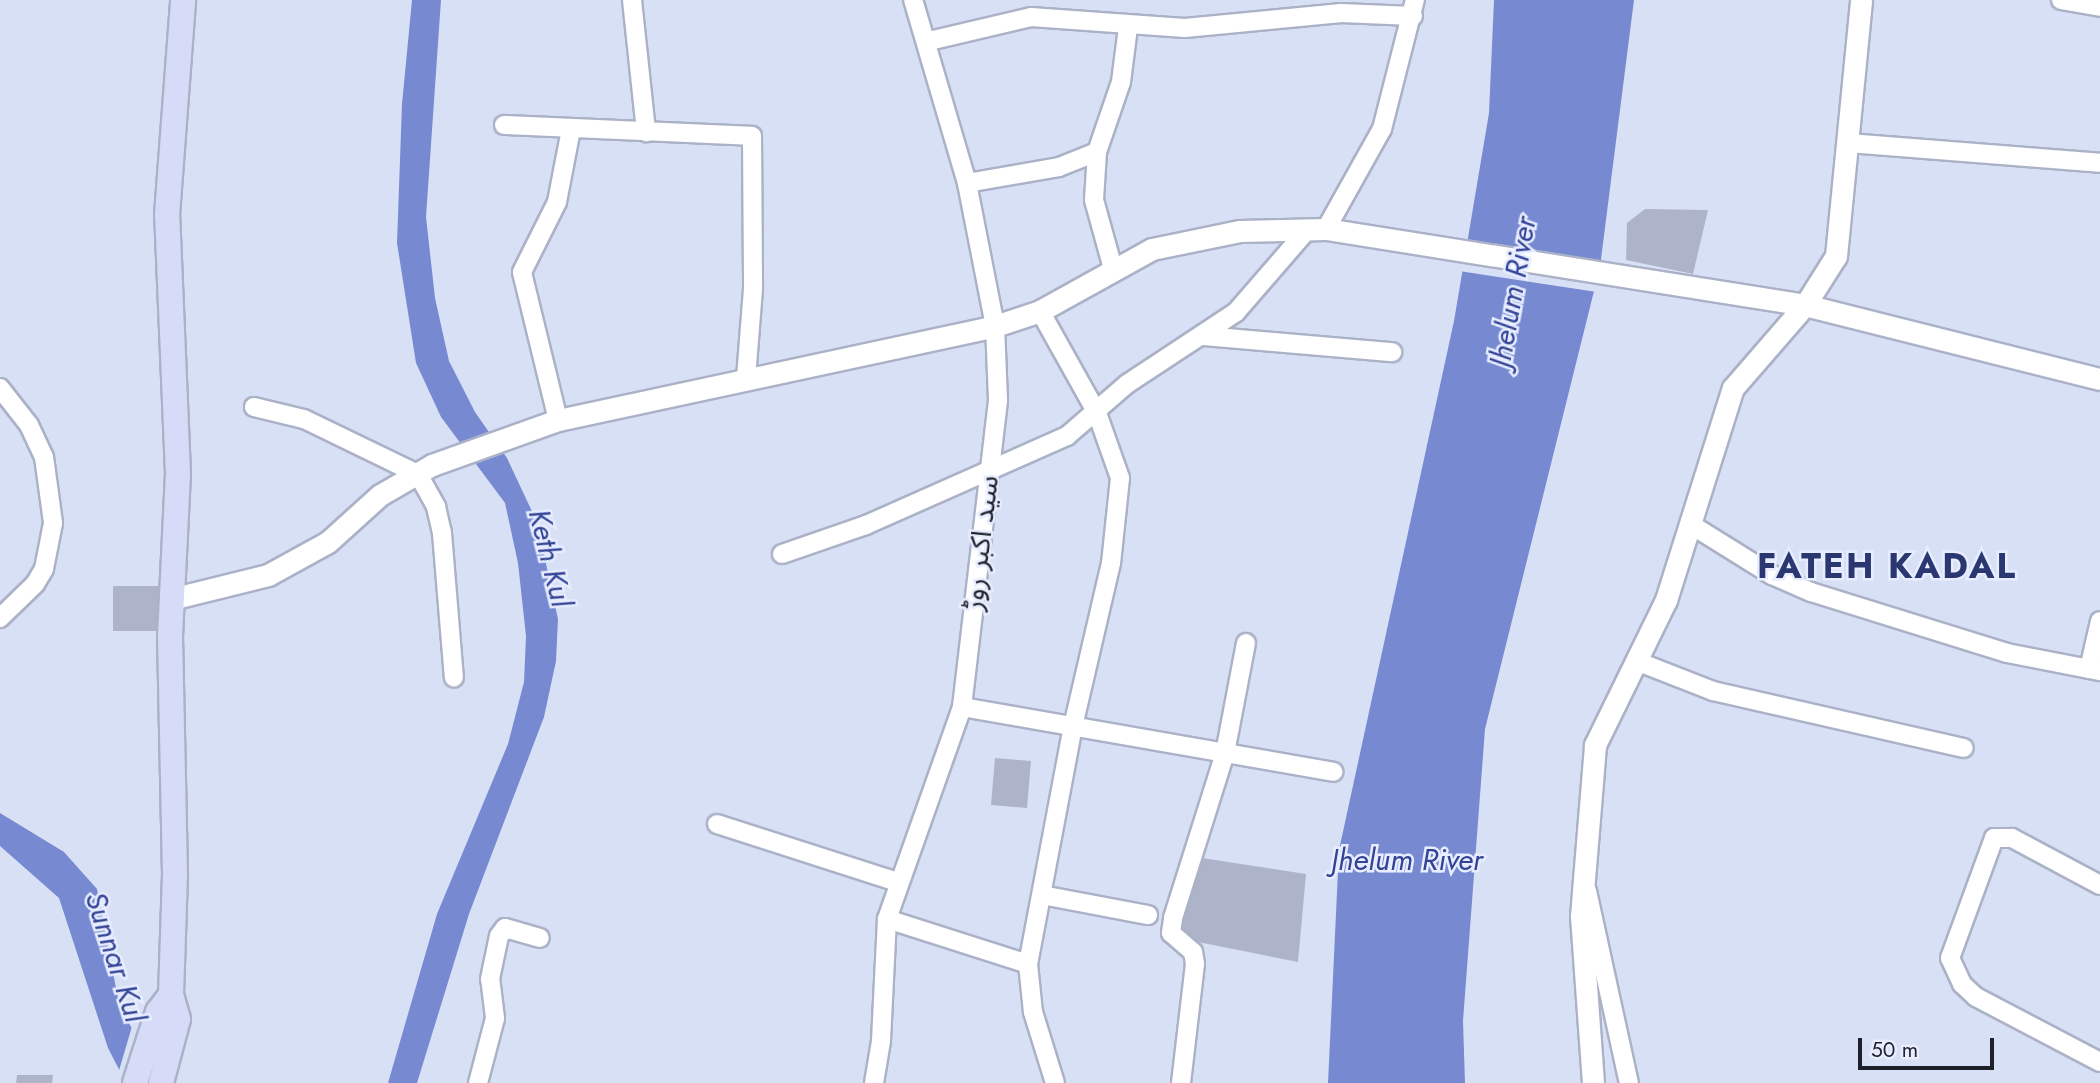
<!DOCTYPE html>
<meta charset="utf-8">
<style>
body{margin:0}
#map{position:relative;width:2100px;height:1083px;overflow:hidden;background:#d8e0f6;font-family:Jost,"Noto Sans Arabic",sans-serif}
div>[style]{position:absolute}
.water>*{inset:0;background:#778ad1}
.pier>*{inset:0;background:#d8e0f6}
.building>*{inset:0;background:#adb4c9}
.roads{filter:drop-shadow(2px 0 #abb2c7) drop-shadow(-2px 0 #abb2c7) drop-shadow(0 2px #abb2c7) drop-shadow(0 -2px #abb2c7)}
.minor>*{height:18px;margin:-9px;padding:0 9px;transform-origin:9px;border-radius:9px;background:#fff}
.tertiary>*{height:21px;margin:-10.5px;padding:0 10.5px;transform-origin:10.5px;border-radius:10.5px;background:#fff}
.secondary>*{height:24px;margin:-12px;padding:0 12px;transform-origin:12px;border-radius:12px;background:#d6dcf8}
span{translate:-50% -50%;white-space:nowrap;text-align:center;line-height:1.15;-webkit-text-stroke:5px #e7edff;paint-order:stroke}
.street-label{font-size:28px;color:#1e2129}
.water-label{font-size:30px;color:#334396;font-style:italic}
.district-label{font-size:35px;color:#2a3770;font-weight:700;letter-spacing:2px}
.scale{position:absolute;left:1858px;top:1038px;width:136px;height:32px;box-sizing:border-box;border:4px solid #1e2129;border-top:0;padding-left:9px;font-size:21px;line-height:24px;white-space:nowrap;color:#1e2129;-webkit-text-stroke:5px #e7edff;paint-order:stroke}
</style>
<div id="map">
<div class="water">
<div style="clip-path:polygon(412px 0,441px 0,426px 217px,435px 298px,449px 361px,475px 412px,507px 458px,537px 522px,558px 619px,556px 661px,544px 717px,469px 914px,417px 1083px,388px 1083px,437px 914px,508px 744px,524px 682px,526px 636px,518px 563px,505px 503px,441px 417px,416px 363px,397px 243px,402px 104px)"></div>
<div style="clip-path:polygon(1494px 0,1634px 0,1600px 267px,1485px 729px,1463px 1021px,1465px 1083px,1328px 1083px,1339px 850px,1454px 321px,1489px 113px)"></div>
<div style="clip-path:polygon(0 813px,64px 852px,97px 889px,120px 1009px,166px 1083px,126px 1083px,108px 1048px,59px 898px,0 846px)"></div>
</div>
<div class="pier">
<div style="clip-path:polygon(1464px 239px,1604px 263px,1597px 292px,1459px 271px)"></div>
<div style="clip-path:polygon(133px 1023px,168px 1079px,166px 1083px,122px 1083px,118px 1074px)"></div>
</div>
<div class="building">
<div style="clip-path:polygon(1645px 209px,1708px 210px,1693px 274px,1626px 260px,1627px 223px)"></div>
<div style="clip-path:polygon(113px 586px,158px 586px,158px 631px,113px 631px)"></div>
<div style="clip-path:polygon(995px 758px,1031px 761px,1027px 808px,991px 805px)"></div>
<div style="clip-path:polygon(1189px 856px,1306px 874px,1298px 962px,1173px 937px)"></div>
<div style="clip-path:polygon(17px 1075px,53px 1075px,52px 1083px,16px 1083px)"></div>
</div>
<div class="roads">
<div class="minor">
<div style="left:632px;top:0;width:133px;rotate:83.9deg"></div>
<div style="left:2061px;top:0;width:40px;rotate:10deg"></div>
<div style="left:929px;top:41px;width:105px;rotate:-13.2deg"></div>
<div style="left:1031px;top:17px;width:154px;rotate:4.1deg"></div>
<div style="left:1185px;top:28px;width:157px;rotate:-5.5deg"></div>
<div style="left:1341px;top:13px;width:72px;rotate:2.4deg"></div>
<div style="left:504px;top:125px;width:248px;rotate:2.5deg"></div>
<div style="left:752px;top:136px;width:153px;rotate:89.6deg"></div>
<div style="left:753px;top:289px;width:89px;rotate:94.5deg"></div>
<div style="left:1848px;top:143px;width:253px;rotate:4.5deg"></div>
<div style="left:1097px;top:152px;width:48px;rotate:93.6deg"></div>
<div style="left:1094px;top:200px;width:75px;rotate:74.5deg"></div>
<div style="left:967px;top:183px;width:93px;rotate:-9.9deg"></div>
<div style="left:1059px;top:167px;width:41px;rotate:-21.5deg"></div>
<div style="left:1097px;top:152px;width:74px;rotate:-71.1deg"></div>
<div style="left:1121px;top:82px;width:55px;rotate:-82.7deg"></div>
<div style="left:1326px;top:229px;width:115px;rotate:-60.8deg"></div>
<div style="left:1382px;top:129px;width:133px;rotate:-75.7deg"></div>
<div style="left:1040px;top:311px;width:117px;rotate:60.8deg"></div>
<div style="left:1097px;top:413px;width:69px;rotate:70.5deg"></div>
<div style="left:1120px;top:478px;width:85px;rotate:96deg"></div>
<div style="left:1111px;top:563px;width:167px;rotate:103.1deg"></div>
<div style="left:1073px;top:726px;width:242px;rotate:100.7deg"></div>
<div style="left:1028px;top:964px;width:48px;rotate:84.1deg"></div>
<div style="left:1033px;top:1012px;width:74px;rotate:72.8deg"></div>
<div style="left:1204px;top:336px;width:189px;rotate:4.9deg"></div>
<div style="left:0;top:388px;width:47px;rotate:51.9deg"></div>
<div style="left:29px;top:425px;width:35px;rotate:65deg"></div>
<div style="left:44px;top:457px;width:67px;rotate:82.2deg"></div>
<div style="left:53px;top:523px;width:47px;rotate:101.1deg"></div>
<div style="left:44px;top:569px;width:17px;rotate:121deg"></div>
<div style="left:35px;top:584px;width:49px;rotate:135.8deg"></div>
<div style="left:254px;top:407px;width:51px;rotate:13.5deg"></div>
<div style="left:304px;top:419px;width:127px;rotate:25.8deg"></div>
<div style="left:418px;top:474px;width:38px;rotate:61deg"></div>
<div style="left:436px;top:507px;width:27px;rotate:77deg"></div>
<div style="left:442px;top:533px;width:145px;rotate:85.3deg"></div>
<div style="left:558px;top:420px;width:152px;rotate:-103.7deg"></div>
<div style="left:522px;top:272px;width:78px;rotate:-63.4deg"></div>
<div style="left:557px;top:202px;width:74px;rotate:-79.1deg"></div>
<div style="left:1690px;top:524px;width:97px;rotate:31.9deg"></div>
<div style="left:1772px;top:575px;width:43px;rotate:23.6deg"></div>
<div style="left:1811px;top:592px;width:205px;rotate:17.3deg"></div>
<div style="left:2007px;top:653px;width:95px;rotate:11deg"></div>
<div style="left:782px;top:554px;width:89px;rotate:-19deg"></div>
<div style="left:866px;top:525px;width:220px;rotate:-23.9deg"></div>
<div style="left:1067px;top:436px;width:79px;rotate:-40.9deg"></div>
<div style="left:1127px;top:384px;width:131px;rotate:-33.4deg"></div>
<div style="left:1236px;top:312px;width:110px;rotate:-49.1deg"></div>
<div style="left:1636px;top:661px;width:83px;rotate:21.3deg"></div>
<div style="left:1713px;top:691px;width:257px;rotate:12.8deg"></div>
<div style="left:2089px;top:669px;width:49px;rotate:-77.1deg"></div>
<div style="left:962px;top:707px;width:377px;rotate:9.9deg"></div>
<div style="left:717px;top:824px;width:190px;rotate:17.8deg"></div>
<div style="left:2100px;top:885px;width:100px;rotate:-151.9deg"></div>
<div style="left:2012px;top:838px;width:18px;rotate:180deg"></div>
<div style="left:1994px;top:838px;width:128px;rotate:110.1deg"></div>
<div style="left:1950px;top:958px;width:29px;rotate:65deg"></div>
<div style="left:1962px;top:984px;width:19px;rotate:43deg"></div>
<div style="left:1976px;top:997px;width:140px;rotate:27.7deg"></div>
<div style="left:1587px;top:891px;width:197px;rotate:77.7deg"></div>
<div style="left:1042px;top:895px;width:108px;rotate:10.7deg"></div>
<div style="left:887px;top:919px;width:148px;rotate:17.7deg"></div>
<div style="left:478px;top:1083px;width:67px;rotate:-75.3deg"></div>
<div style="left:495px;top:1018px;width:39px;rotate:-97deg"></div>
<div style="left:490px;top:979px;width:44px;rotate:-78.2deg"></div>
<div style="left:499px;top:936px;width:10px;rotate:-53deg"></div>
<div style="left:505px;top:928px;width:36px;rotate:16deg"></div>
<div style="left:874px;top:1083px;width:43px;rotate:-80.5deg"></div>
<div style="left:881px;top:1041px;width:122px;rotate:-87.2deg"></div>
<div style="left:887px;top:919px;width:225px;rotate:-70.5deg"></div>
<div style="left:962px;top:707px;width:309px;rotate:-83.3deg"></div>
<div style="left:998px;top:400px;width:74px;rotate:-92.3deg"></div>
<div style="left:995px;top:326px;width:146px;rotate:-101.1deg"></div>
<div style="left:967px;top:183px;width:191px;rotate:-106.4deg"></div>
<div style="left:1181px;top:1083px;width:120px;rotate:-83.3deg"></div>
<div style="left:1195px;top:964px;width:12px;rotate:-99deg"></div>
<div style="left:1193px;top:952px;width:29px;rotate:-139deg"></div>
<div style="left:1171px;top:933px;width:15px;rotate:-82deg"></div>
<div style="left:1173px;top:918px;width:173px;rotate:-72.5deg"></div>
<div style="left:1225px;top:753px;width:112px;rotate:-79.2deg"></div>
</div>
<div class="tertiary">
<div style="left:171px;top:599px;width:100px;rotate:-13.9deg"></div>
<div style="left:268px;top:575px;width:68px;rotate:-28.8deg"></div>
<div style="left:328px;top:542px;width:70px;rotate:-42.1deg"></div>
<div style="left:380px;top:495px;width:60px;rotate:-30deg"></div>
<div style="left:432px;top:465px;width:134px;rotate:-19.7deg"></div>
<div style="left:558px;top:420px;width:447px;rotate:-12.1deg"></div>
<div style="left:995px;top:326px;width:47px;rotate:-18.4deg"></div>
<div style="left:1040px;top:311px;width:128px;rotate:-29deg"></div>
<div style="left:1152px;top:249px;width:90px;rotate:-11.6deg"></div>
<div style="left:1240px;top:231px;width:86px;rotate:-1.3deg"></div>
<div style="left:1326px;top:229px;width:485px;rotate:9deg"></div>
<div style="left:1805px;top:305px;width:304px;rotate:14.1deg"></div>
<div style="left:1593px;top:1083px;width:167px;rotate:-94.1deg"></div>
<div style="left:1581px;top:916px;width:172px;rotate:-85.3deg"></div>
<div style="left:1595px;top:745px;width:161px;rotate:-63.9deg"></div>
<div style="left:1666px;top:600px;width:222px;rotate:-72.5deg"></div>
<div style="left:1733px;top:388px;width:110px;rotate:-49.1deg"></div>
<div style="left:1805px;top:305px;width:58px;rotate:-57.7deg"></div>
<div style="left:1836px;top:256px;width:257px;rotate:-84.4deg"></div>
</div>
<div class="secondary">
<div style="left:135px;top:1083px;width:75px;rotate:-72.1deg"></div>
<div style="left:158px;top:1012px;width:21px;rotate:-53deg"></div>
<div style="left:161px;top:1083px;width:66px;rotate:-75.1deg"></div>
<div style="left:178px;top:1019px;width:25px;rotate:-106deg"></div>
<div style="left:171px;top:995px;width:121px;rotate:-88.1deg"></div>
<div style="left:175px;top:874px;width:237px;rotate:-91.2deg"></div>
<div style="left:170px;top:637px;width:163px;rotate:-87.2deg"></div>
<div style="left:178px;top:474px;width:259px;rotate:-92.4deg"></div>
<div style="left:167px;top:215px;width:216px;rotate:-85.7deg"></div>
</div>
</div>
<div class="street-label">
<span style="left:981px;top:543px;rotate:-83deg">سید اکبر روڑ</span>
</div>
<div class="water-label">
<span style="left:1513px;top:292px;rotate:-80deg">Jhelum River</span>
<span style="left:550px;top:558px;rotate:76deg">Keth Kul</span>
<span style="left:1407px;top:860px">Jhelum River</span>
<span style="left:115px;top:957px;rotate:72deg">Sunnar Kul</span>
</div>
<div class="district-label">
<span style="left:1887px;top:566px">FATEH KADAL</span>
</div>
<div class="scale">50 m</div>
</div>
